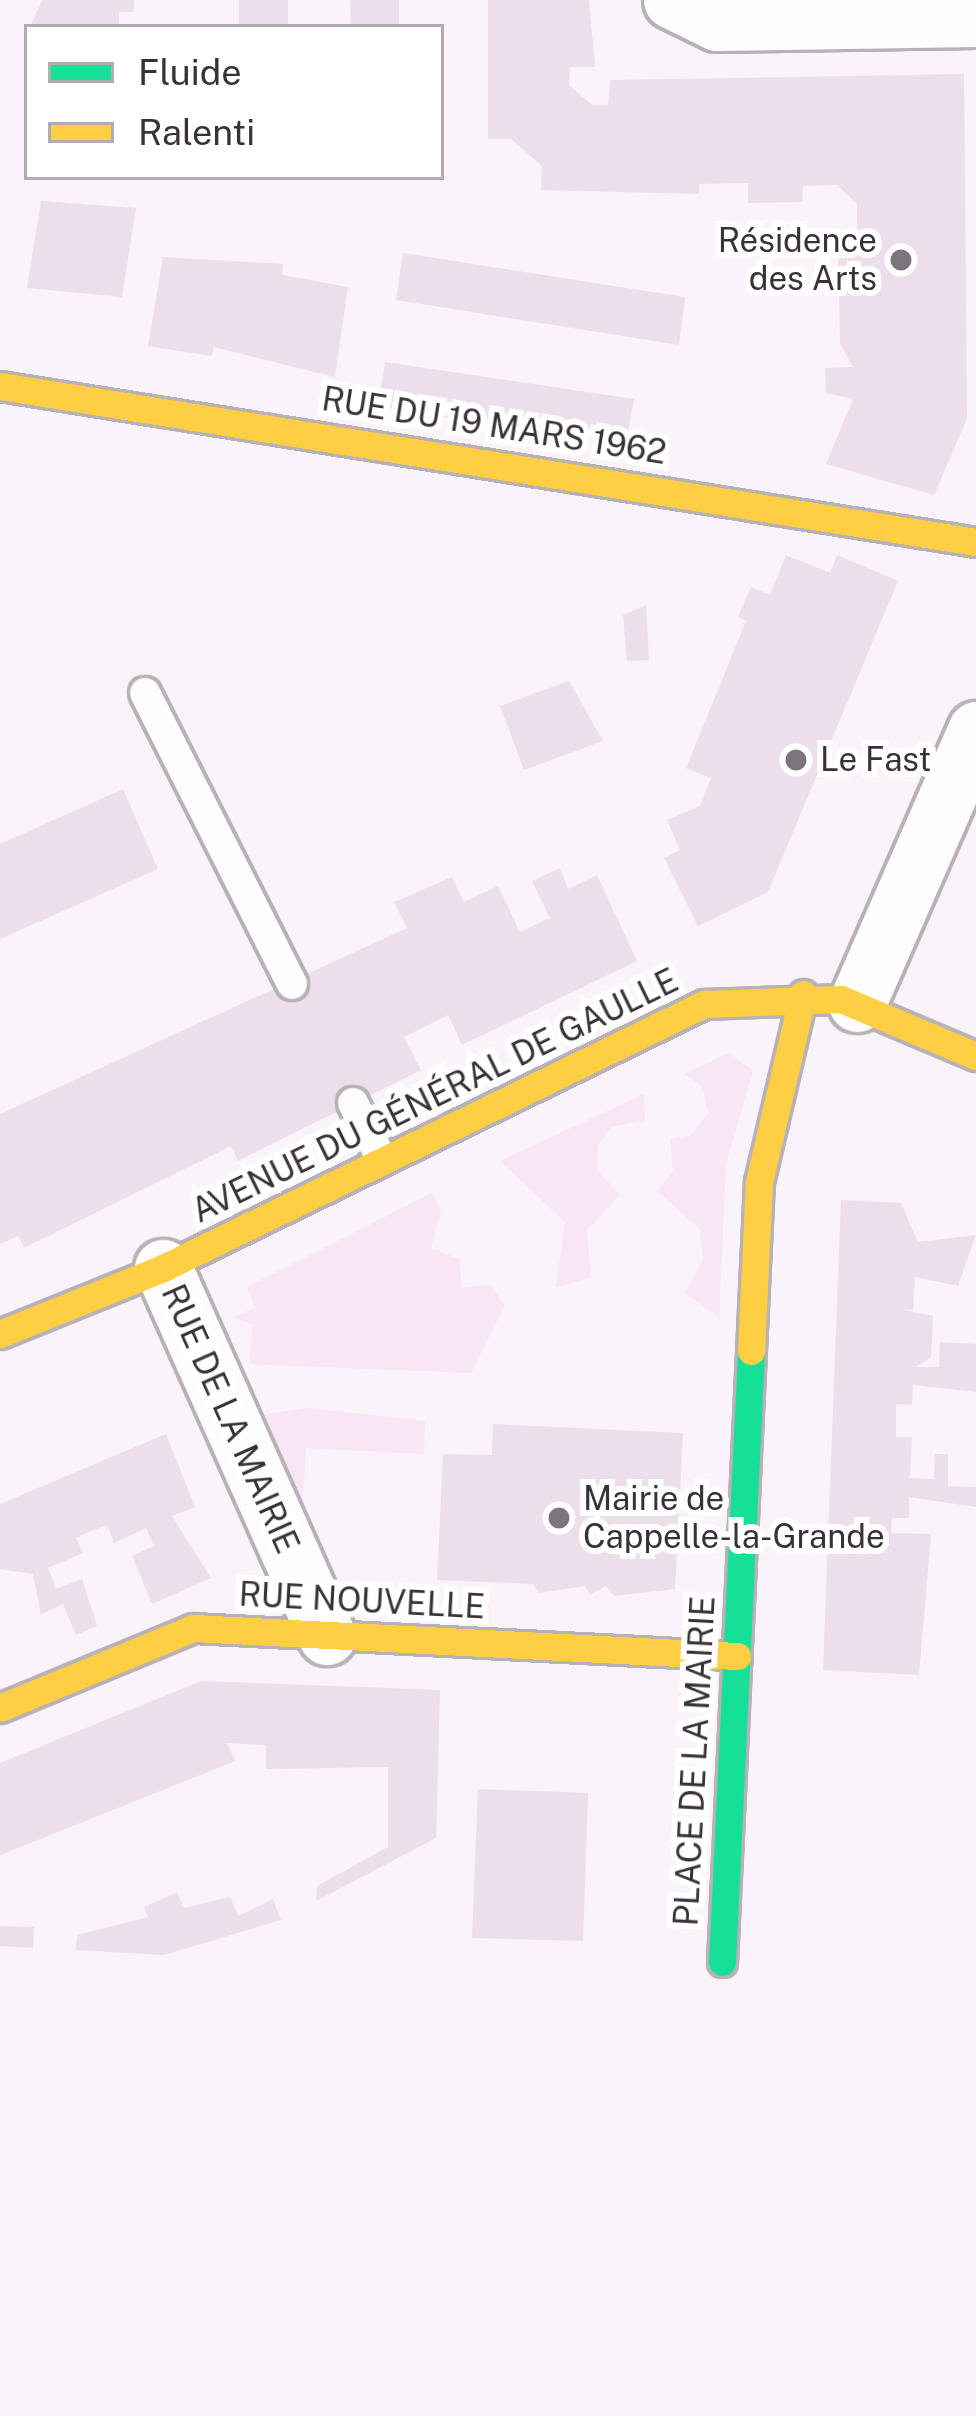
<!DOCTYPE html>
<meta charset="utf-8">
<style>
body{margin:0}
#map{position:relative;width:976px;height:2416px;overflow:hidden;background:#faf3f9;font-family:"Public Sans",sans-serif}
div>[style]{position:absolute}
.green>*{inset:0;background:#f8e5f6}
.building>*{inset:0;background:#eddeeb}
.roads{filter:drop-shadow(3px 0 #b8b2b7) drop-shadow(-3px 0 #b8b2b7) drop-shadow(0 3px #b8b2b7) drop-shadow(0 -3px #b8b2b7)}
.lane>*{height:30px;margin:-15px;padding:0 15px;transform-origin:15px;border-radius:15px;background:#fefdfe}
.street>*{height:57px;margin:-28.5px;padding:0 28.5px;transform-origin:28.5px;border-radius:28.5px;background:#fefdfe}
.fast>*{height:27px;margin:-13.5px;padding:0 13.5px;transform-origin:13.5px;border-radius:13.5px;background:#16e098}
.slow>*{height:27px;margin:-13.5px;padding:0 13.5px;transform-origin:13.5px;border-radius:13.5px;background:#ffcf43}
.dots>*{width:33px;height:33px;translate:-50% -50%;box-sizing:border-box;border:6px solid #fff;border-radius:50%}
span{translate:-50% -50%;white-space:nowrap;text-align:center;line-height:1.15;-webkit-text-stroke:12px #fff;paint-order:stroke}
.poi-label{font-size:33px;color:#383238}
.right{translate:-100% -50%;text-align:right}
.left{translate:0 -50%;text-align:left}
.street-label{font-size:33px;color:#383238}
.legend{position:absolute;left:24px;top:24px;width:420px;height:156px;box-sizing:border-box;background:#fff;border:3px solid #afadaf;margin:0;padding:15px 21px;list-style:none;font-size:36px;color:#383238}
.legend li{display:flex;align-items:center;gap:24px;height:60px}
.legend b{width:60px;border:3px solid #afadaf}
</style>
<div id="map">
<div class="green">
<div style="clip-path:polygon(729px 1053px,753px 1070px,726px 1164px,719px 1318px,685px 1293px,703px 1259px,700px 1229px,657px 1191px,673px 1171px,670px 1139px,691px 1135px,708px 1113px,702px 1086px,684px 1074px)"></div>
<div style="clip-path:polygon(644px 1094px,645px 1120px,611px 1127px,598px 1146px,597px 1170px,620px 1195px,587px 1230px,591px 1278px,556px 1287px,565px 1222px,500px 1161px)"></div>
<div style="clip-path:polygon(432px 1193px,441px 1210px,431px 1248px,459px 1259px,462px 1288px,490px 1285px,505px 1305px,471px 1373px,249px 1364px,253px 1325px,233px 1317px,255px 1308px,247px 1287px)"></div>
<div style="clip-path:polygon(308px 1408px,425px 1421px,424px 1454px,306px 1448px,303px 1497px,289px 1497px,253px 1416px)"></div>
</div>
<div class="building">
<div style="clip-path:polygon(42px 0,134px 0,134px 12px,119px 12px,119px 27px,30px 27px)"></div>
<div style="clip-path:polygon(239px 0,288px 0,288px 27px,239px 27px)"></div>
<div style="clip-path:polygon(350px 0,399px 0,399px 27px,351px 27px)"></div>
<div style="clip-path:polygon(488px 0,589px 0,595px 67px,570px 67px,569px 85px,592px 105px,608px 105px,610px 80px,964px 74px,967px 419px,934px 495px,826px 464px,853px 399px,826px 393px,825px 368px,853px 367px,840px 343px,838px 235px,857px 235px,857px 204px,837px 185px,803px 186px,802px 202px,748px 203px,748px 183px,699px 184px,699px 194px,541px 190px,542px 166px,511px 139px,488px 139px)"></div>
<div style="clip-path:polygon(41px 201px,136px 208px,122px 297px,27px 288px)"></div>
<div style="clip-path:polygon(403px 253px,685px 297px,679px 345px,396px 300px)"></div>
<div style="clip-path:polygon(163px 257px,283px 264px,282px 275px,348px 287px,335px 377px,214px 347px,212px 356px,148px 346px)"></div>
<div style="clip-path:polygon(385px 362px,634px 399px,626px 444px,378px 406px)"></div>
<div style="clip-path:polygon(786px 555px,830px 573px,837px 555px,898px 581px,768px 892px,698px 926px,664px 858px,680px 850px,667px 820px,700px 806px,711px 778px,686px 768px,746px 621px,738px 617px,751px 587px,770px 595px)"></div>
<div style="clip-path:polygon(646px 605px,649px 660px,627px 661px,623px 615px)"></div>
<div style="clip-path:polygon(569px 681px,603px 741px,524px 770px,500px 706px)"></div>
<div style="clip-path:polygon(123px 789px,158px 869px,0 939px,0 844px)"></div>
<div style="clip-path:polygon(560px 868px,568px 889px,597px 875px,637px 961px,462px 1045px,448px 1015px,404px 1037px,421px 1070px,238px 1161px,231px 1146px,24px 1248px,18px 1236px,0 1244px,0 1114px,407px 928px,394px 902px,452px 877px,464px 902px,498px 886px,520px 932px,550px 918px,532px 881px)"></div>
<div style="clip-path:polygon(841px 1200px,901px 1203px,918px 1242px,976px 1235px,958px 1286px,915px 1277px,913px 1310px,902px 1309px,933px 1316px,931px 1357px,916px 1367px,939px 1367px,940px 1342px,976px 1344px,976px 1392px,913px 1385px,912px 1405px,896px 1404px,896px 1437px,912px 1437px,910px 1478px,934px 1479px,935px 1454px,948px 1454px,948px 1486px,976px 1487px,976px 1507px,909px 1497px,909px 1518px,892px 1518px,891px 1533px,931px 1534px,919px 1675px,823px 1670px)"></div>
<div style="clip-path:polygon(493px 1424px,683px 1433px,675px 1589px,614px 1596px,606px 1586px,590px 1595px,585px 1586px,539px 1593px,533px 1584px,437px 1580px,443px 1454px,492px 1455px)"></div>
<div style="clip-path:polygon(166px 1434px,195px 1507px,172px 1516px,211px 1578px,152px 1604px,132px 1556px,154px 1546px,146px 1528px,114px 1543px,107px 1525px,91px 1531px,76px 1538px,83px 1553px,48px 1568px,56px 1589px,82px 1579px,97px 1626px,76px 1635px,63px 1604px,41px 1614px,33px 1574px,0 1569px,0 1504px)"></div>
<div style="clip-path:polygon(201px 1681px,440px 1690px,436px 1838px,316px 1901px,317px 1886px,388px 1847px,388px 1767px,266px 1769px,266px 1745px,227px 1743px,235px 1761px,0 1855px,0 1763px)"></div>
<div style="clip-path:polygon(478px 1789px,588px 1793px,583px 1941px,472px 1938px)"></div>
<div style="clip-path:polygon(177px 1892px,184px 1908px,230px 1897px,238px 1916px,273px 1899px,281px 1920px,164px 1955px,75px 1950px,78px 1935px,148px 1917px,144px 1907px)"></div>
<div style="clip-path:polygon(0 1926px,34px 1927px,33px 1948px,0 1946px)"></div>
</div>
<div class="roads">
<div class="lane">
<div style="left:145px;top:693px;width:326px;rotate:63.2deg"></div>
<div style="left:353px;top:1103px;width:64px;rotate:63deg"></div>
</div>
<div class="street">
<div style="left:672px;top:0;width:50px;rotate:26.1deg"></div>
<div style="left:717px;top:22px;width:259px;rotate:-0.9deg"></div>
<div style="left:857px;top:1003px;width:298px;rotate:-66.4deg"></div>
<div style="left:163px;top:1268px;width:403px;rotate:66deg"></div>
</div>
<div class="fast">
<div style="left:722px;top:1962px;width:612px;rotate:-87.28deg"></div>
</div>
<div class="slow">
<div style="left:0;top:386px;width:988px;rotate:9.08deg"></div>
<div style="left:0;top:1334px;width:176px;rotate:-22deg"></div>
<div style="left:163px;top:1268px;width:602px;rotate:-26.01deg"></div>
<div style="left:704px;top:1004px;width:137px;rotate:-2.1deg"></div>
<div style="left:841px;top:999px;width:147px;rotate:22.9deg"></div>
<div style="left:751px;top:1351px;width:169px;rotate:-87.3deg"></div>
<div style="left:759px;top:1182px;width:193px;rotate:-76.8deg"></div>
<div style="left:0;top:1708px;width:209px;rotate:-22.5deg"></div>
<div style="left:193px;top:1628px;width:545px;rotate:2.95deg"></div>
</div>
</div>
<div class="dots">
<div style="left:901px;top:260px;background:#7c767c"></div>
<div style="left:796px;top:760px;background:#7c767c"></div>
<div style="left:559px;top:1518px;background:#7c767c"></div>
</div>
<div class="poi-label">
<span class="right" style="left:877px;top:260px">Résidence<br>des Arts</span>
<span class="left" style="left:820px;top:760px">Le Fast</span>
<span class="left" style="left:583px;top:1518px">Mairie de<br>Cappelle-la-Grande</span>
</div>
<div class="street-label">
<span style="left:494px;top:426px;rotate:9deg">RUE DU 19 MARS 1962</span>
<span style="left:435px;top:1096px;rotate:-26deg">AVENUE DU GÉNÉRAL DE GAULLE</span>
<span style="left:230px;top:1419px;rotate:66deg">RUE DE LA MAIRIE</span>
<span style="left:362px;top:1601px;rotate:3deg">RUE NOUVELLE</span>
<span style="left:695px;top:1761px;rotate:-87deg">PLACE DE LA MAIRIE</span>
</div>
<ul class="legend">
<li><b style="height:15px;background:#16e098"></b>Fluide</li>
<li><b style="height:15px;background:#ffcf43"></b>Ralenti</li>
</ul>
</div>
